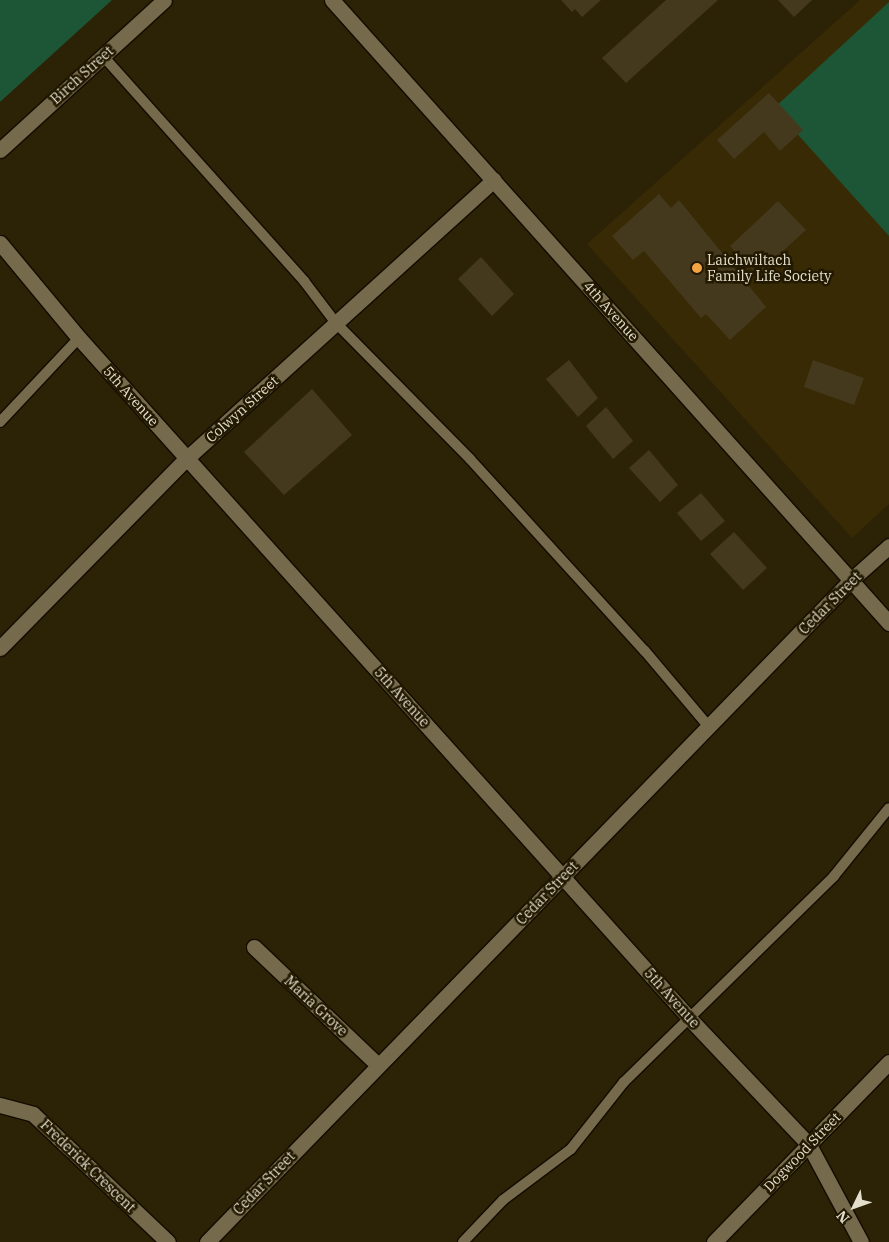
<!DOCTYPE html>
<style>
body{margin:0}
#map{position:relative;width:889px;height:1242px;overflow:hidden;background:#2c2205;font-family:"IBM Plex Serif",serif}
div>[style]{position:absolute}
.built>*{inset:0;background:#372a04}
.green>*{inset:0;background:#1d5636}
.building>*{inset:0;background:#44391d}
.roads{filter:drop-shadow(1px 0 #130c00) drop-shadow(-1px 0 #130c00) drop-shadow(0 1px #130c00) drop-shadow(0 -1px #130c00)}
.lane>*{height:10px;margin:-5px;padding:0 5px;transform-origin:5px;border-radius:5px;background:#756a4c}
.street>*{height:15px;margin:-7.5px;padding:0 7.5px;transform-origin:7.5px;border-radius:7.5px;background:#756a4c}
.secondary>*{height:15px;margin:-7.5px;padding:0 7.5px;transform-origin:7.5px;border-radius:7.5px;background:#756a4c}
.dots>*{width:14px;height:14px;translate:-50% -50%;box-sizing:border-box;border:2px solid #221900;border-radius:50%}
span{translate:-50% -50%;white-space:nowrap;text-align:center;line-height:1.15;-webkit-text-stroke:5px #221900;paint-order:stroke}
.street-label{font-size:14px;color:#e4decd}
.poi-label{font-size:14px;color:#e4decd}
.left{translate:0 -50%;text-align:left}
.north{position:absolute;left:829px;top:1182px;width:50px;height:50px;-webkit-text-stroke:4px #221900;paint-order:stroke;rotate:228deg;font-size:14px;font-weight:700;line-height:20px;text-align:center;color:#e4decd}
.north::after{content:'';display:block;margin:auto;width:18px;height:22px;background:#e4decd;clip-path:polygon(50% 0,100% 100%,50% 72%,0 100%)}
</style>
<div id="map">
<div class="built">
<div style="clip-path:polygon(860px 0,889px 0,889px 504px,852px 538px,587px 244px)"></div>
</div>
<div class="green">
<div style="clip-path:polygon(0 0,112px 0,0 102px)"></div>
<div style="clip-path:polygon(889px 2px,889px 236px,774px 108px)"></div>
</div>
<div class="building">
<div style="clip-path:polygon(561px 0,601px 0,582px 17px,575px 9px,572px 12px)"></div>
<div style="clip-path:polygon(666px 0,718px 0,626px 83px,602px 58px)"></div>
<div style="clip-path:polygon(778px 0,812px 0,794px 17px)"></div>
<div style="clip-path:polygon(769px 93px,803px 130px,780px 151px,764px 132px,734px 159px,717px 140px)"></div>
<div style="clip-path:polygon(659px 194px,671px 208px,679px 200px,766px 307px,730px 340px,706px 314px,701px 318px,644px 251px,633px 260px,612px 236px)"></div>
<div style="clip-path:polygon(778px 201px,806px 230px,783px 251px,790px 258px,783px 265px,776px 258px,757px 275px,730px 246px)"></div>
<div style="clip-path:polygon(481px 257px,514px 294px,492px 316px,458px 279px)"></div>
<div style="clip-path:polygon(569px 360px,598px 398px,578px 417px,546px 379px)"></div>
<div style="clip-path:polygon(813px 360px,864px 378px,854px 405px,804px 387px)"></div>
<div style="clip-path:polygon(312px 389px,352px 435px,284px 495px,244px 452px)"></div>
<div style="clip-path:polygon(606px 407px,633px 441px,613px 459px,586px 426px)"></div>
<div style="clip-path:polygon(649px 450px,678px 485px,660px 502px,629px 468px)"></div>
<div style="clip-path:polygon(701px 493px,725px 521px,701px 541px,677px 513px)"></div>
<div style="clip-path:polygon(734px 532px,767px 568px,743px 590px,710px 554px)"></div>
</div>
<div class="roads">
<div class="lane">
<div style="left:103px;top:56px;width:302px;rotate:48.2deg"></div>
<div style="left:304px;top:281px;width:53px;rotate:52.7deg"></div>
<div style="left:336px;top:323px;width:191px;rotate:45.4deg"></div>
<div style="left:470px;top:459px;width:260px;rotate:47.7deg"></div>
<div style="left:645px;top:651px;width:99px;rotate:49.9deg"></div>
<div style="left:0;top:422px;width:115px;rotate:-46.8deg"></div>
<div style="left:463px;top:1242px;width:58px;rotate:-46.4deg"></div>
<div style="left:503px;top:1200px;width:85px;rotate:-36.9deg"></div>
<div style="left:571px;top:1149px;width:85px;rotate:-51.7deg"></div>
<div style="left:624px;top:1082px;width:294px;rotate:-44.4deg"></div>
<div style="left:834px;top:876px;width:87px;rotate:-51deg"></div>
</div>
<div class="street">
<div style="left:332px;top:0;width:836px;rotate:48.2deg"></div>
<div style="left:0;top:150px;width:222px;rotate:-42.4deg"></div>
<div style="left:0;top:243px;width:124px;rotate:50.3deg"></div>
<div style="left:79px;top:338px;width:915px;rotate:48.1deg"></div>
<div style="left:690px;top:1019px;width:173px;rotate:46.6deg"></div>
<div style="left:809px;top:1145px;width:110px;rotate:61.8deg"></div>
<div style="left:0;top:648px;width:267px;rotate:-45.5deg"></div>
<div style="left:187px;top:458px;width:414px;rotate:-42.2deg"></div>
<div style="left:254px;top:947px;width:171px;rotate:43.6deg"></div>
<div style="left:0;top:1105px;width:34px;rotate:15deg"></div>
<div style="left:33px;top:1114px;width:186px;rotate:43.5deg"></div>
<div style="left:207px;top:1242px;width:924px;rotate:-45.79deg"></div>
<div style="left:851px;top:580px;width:51px;rotate:-41.8deg"></div>
</div>
<div class="secondary">
<div style="left:714px;top:1242px;width:251px;rotate:-45.8deg"></div>
</div>
</div>
<div class="dots">
<div style="left:697px;top:268px;background:#f3a442"></div>
</div>
<div class="street-label">
<span style="left:82px;top:75px;rotate:-42deg">Birch Street</span>
<span style="left:611px;top:311px;rotate:48deg">4th Avenue</span>
<span style="left:131px;top:396px;rotate:48deg">5th Avenue</span>
<span style="left:242px;top:409px;rotate:-42deg">Colwyn Street</span>
<span style="left:830px;top:603px;rotate:-45deg">Cedar Street</span>
<span style="left:402px;top:697px;rotate:48deg">5th Avenue</span>
<span style="left:547px;top:893px;rotate:-46deg">Cedar Street</span>
<span style="left:672px;top:998px;rotate:48deg">5th Avenue</span>
<span style="left:316px;top:1006px;rotate:43deg">Maria Grove</span>
<span style="left:802px;top:1152px;rotate:-46deg">Dogwood Street</span>
<span style="left:88px;top:1166px;rotate:44deg">Frederick Crescent</span>
<span style="left:264px;top:1183px;rotate:-46deg">Cedar Street</span>
</div>
<div class="poi-label">
<span class="left" style="left:707px;top:268px">Laichwiltach<br>Family Life Society</span>
</div>
<div class="north">N</div>
</div>
